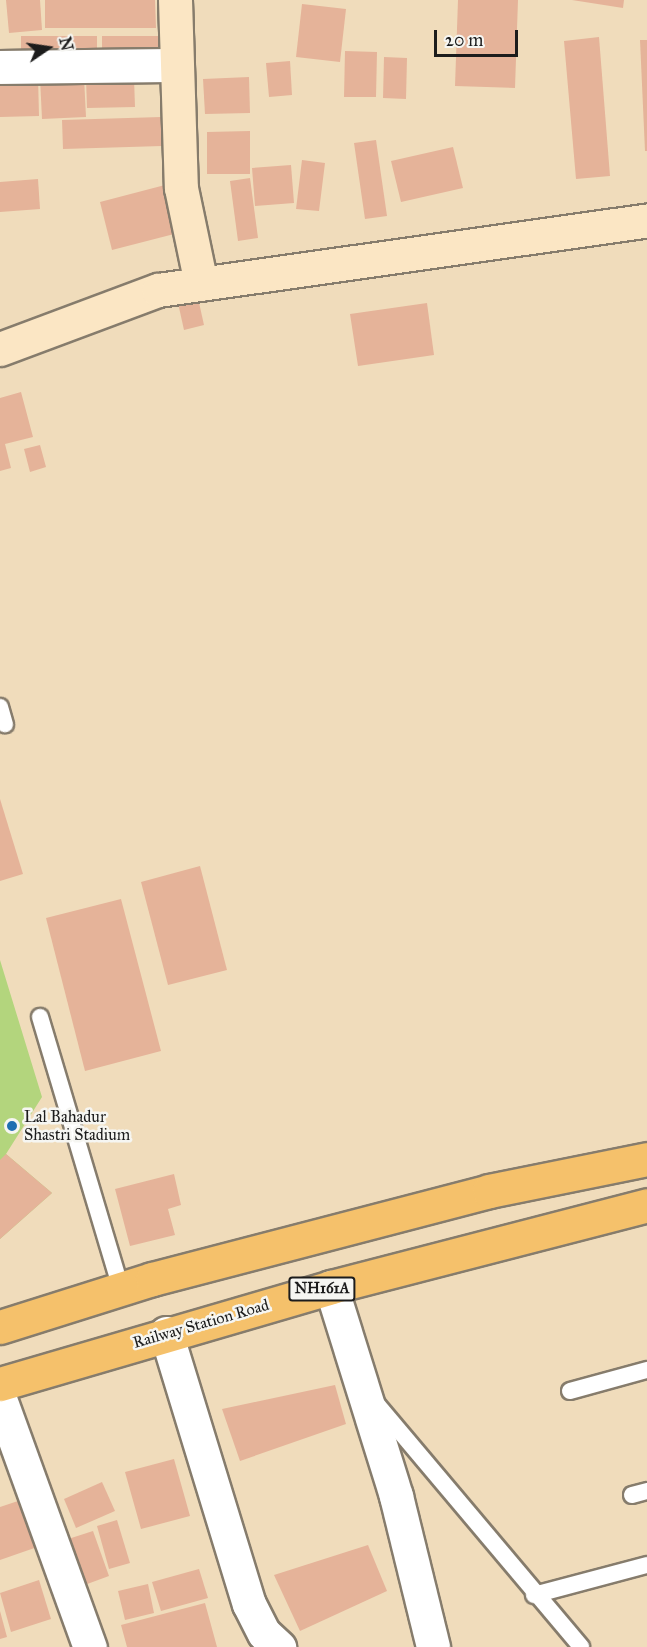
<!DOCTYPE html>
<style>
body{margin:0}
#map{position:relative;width:647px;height:1647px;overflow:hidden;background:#f0dcbb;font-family:"IM FELL Great Primer",serif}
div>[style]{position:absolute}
.green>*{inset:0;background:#b3d57d}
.building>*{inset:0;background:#e5b399}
.roads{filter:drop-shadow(2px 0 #867c6c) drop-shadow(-2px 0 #867c6c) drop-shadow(0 2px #867c6c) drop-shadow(0 -2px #867c6c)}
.lane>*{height:16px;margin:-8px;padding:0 8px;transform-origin:8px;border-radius:8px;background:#fff}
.street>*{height:33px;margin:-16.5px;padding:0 16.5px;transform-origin:16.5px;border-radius:16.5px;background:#fff}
.secondary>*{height:33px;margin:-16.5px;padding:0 16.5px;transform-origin:16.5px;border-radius:16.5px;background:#fbe6c4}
.highway>*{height:33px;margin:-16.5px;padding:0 16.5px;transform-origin:16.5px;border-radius:16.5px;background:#f5c16b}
.dots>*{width:16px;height:16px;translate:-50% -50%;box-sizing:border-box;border:3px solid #f6f6f2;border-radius:50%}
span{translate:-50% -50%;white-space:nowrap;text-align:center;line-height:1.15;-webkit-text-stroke:5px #f6f6f2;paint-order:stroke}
.shield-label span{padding:2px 4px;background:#f6f6f2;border:2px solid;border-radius:4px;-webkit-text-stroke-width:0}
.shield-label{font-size:15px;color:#1c1c1c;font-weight:700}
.poi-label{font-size:16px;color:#1c1c1c}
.left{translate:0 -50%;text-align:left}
.street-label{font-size:16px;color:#1c1c1c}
.north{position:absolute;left:18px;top:18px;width:60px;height:60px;-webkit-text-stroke:4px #f6f6f2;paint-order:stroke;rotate:77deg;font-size:16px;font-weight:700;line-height:24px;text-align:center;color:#1c1c1c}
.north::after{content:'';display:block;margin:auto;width:21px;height:27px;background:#1c1c1c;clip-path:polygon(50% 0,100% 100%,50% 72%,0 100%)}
.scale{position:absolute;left:434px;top:30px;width:84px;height:27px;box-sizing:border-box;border:3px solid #1c1c1c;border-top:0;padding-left:8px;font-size:18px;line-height:21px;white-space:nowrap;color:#1c1c1c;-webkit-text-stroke:4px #f6f6f2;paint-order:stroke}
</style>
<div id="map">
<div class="green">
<div style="clip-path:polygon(0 960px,42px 1097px,6px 1154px,52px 1193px,0 1239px)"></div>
</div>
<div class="building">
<div style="clip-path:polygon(6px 0,40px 0,42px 30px,9px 33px)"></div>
<div style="clip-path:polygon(45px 0,155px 0,156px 28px,45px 28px)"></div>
<div style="clip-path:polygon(458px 0,518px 0,515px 88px,455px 86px)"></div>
<div style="clip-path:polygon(572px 0,624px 0,623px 8px)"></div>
<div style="clip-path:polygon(302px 4px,346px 9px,340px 62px,296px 57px)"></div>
<div style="clip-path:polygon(21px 36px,97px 36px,97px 64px,21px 64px)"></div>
<div style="clip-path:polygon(102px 36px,162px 36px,162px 64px,102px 64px)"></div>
<div style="clip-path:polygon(599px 37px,610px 176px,576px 179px,564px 41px)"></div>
<div style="clip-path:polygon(640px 40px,647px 40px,647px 151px,645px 151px)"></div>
<div style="clip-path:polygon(345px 51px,377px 52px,376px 97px,344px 97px)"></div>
<div style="clip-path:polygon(384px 57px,407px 58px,406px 99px,383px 98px)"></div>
<div style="clip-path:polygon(290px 61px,292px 95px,269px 97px,266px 63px)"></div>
<div style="clip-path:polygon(38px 76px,39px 116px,0 117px,0 77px)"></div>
<div style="clip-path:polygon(84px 77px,86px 117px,42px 119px,40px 78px)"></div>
<div style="clip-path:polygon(249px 77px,250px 113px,205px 114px,203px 79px)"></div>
<div style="clip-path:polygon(86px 78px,134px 78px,135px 107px,87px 108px)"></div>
<div style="clip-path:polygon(161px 117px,162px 146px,63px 149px,62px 120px)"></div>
<div style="clip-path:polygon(250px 131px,250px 174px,207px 174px,207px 132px)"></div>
<div style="clip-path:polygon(376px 140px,387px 216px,365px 219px,354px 143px)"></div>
<div style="clip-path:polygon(453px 147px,463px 188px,401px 202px,391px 161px)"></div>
<div style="clip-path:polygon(302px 160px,325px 163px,319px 211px,296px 209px)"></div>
<div style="clip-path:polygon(291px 165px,294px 203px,255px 206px,252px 168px)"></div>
<div style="clip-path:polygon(250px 178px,258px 238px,238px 241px,230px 181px)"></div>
<div style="clip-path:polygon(38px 179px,40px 209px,0 212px,0 182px)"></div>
<div style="clip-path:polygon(165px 185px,178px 233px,112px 250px,100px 202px)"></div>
<div style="clip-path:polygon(198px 298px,204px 325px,184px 330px,178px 303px)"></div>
<div style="clip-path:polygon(427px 303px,434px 355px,358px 366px,350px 314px)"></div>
<div style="clip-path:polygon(21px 392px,33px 437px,5px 444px,11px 468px,0 471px,0 398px)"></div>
<div style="clip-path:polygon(40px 445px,46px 467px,30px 472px,24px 449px)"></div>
<div style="clip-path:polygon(0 799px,23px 874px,0 881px)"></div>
<div style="clip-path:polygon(200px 866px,227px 970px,168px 985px,141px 882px)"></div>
<div style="clip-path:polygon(121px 899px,161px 1051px,85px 1071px,46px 918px)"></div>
<div style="clip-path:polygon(6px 1154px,52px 1193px,0 1239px,0 1160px)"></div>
<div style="clip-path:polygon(174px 1174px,181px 1205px,168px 1209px,175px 1235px,130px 1246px,115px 1189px)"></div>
<div style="clip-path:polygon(335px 1385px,346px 1424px,240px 1461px,222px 1409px)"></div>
<div style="clip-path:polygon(174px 1459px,190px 1516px,141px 1529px,125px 1472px)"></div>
<div style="clip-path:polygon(102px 1482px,115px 1511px,76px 1528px,64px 1499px)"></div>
<div style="clip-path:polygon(27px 1498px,43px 1545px,0 1560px,0 1507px)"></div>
<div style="clip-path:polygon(117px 1520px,130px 1563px,109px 1569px,97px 1526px)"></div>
<div style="clip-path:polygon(93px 1531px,109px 1576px,79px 1587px,62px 1541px)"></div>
<div style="clip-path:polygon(368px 1545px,387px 1591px,300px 1631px,274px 1575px)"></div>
<div style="clip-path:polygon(199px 1569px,208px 1598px,161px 1611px,152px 1582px)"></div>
<div style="clip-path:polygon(39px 1580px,51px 1619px,11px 1632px,0 1593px)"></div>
<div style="clip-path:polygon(148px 1584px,154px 1613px,125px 1620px,118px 1591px)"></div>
<div style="clip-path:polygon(205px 1603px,217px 1647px,127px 1647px,121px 1625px)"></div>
<div style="clip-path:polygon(0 1611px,7px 1637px,0 1639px)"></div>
</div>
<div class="roads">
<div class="lane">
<div style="left:0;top:707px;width:18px;rotate:74deg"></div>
<div style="left:40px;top:1017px;width:284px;rotate:73.4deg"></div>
<div style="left:570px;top:1391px;width:80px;rotate:-15.3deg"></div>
<div style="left:375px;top:1402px;width:320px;rotate:49.9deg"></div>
<div style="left:632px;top:1495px;width:16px;rotate:-15deg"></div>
<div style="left:534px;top:1595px;width:117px;rotate:-14.9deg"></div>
</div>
<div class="street">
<div style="left:0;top:67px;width:176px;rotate:-0.7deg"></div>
<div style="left:331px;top:1287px;width:219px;rotate:72.7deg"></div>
<div style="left:396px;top:1496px;width:155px;rotate:76.2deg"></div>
<div style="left:166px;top:1333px;width:283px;rotate:73deg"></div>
<div style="left:249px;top:1604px;width:33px;rotate:63deg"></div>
<div style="left:264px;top:1633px;width:21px;rotate:43deg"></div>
<div style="left:0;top:1399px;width:264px;rotate:70.1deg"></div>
</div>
<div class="secondary">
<div style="left:175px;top:0;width:188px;rotate:88.2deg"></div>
<div style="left:181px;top:188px;width:98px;rotate:78.2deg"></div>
<div style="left:0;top:349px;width:169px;rotate:-20.5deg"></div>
<div style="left:158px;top:290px;width:494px;rotate:-8.1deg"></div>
</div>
<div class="highway">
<div style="left:0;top:1327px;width:159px;rotate:-17.5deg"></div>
<div style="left:152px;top:1279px;width:348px;rotate:-14.6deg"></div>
<div style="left:489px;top:1191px;width:161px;rotate:-11.4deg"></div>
<div style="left:0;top:1384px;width:345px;rotate:-16.3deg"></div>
<div style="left:331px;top:1287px;width:326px;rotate:-14.5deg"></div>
</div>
</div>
<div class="dots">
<div style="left:12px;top:1126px;background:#1f6fb2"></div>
</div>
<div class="shield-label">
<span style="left:322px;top:1289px">NH161A</span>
</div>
<div class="poi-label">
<span class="left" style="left:24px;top:1126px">Lal Bahadur<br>Shastri Stadium</span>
</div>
<div class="street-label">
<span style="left:201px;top:1324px;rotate:-16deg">Railway Station Road</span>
</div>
<div class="north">N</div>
<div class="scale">20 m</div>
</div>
